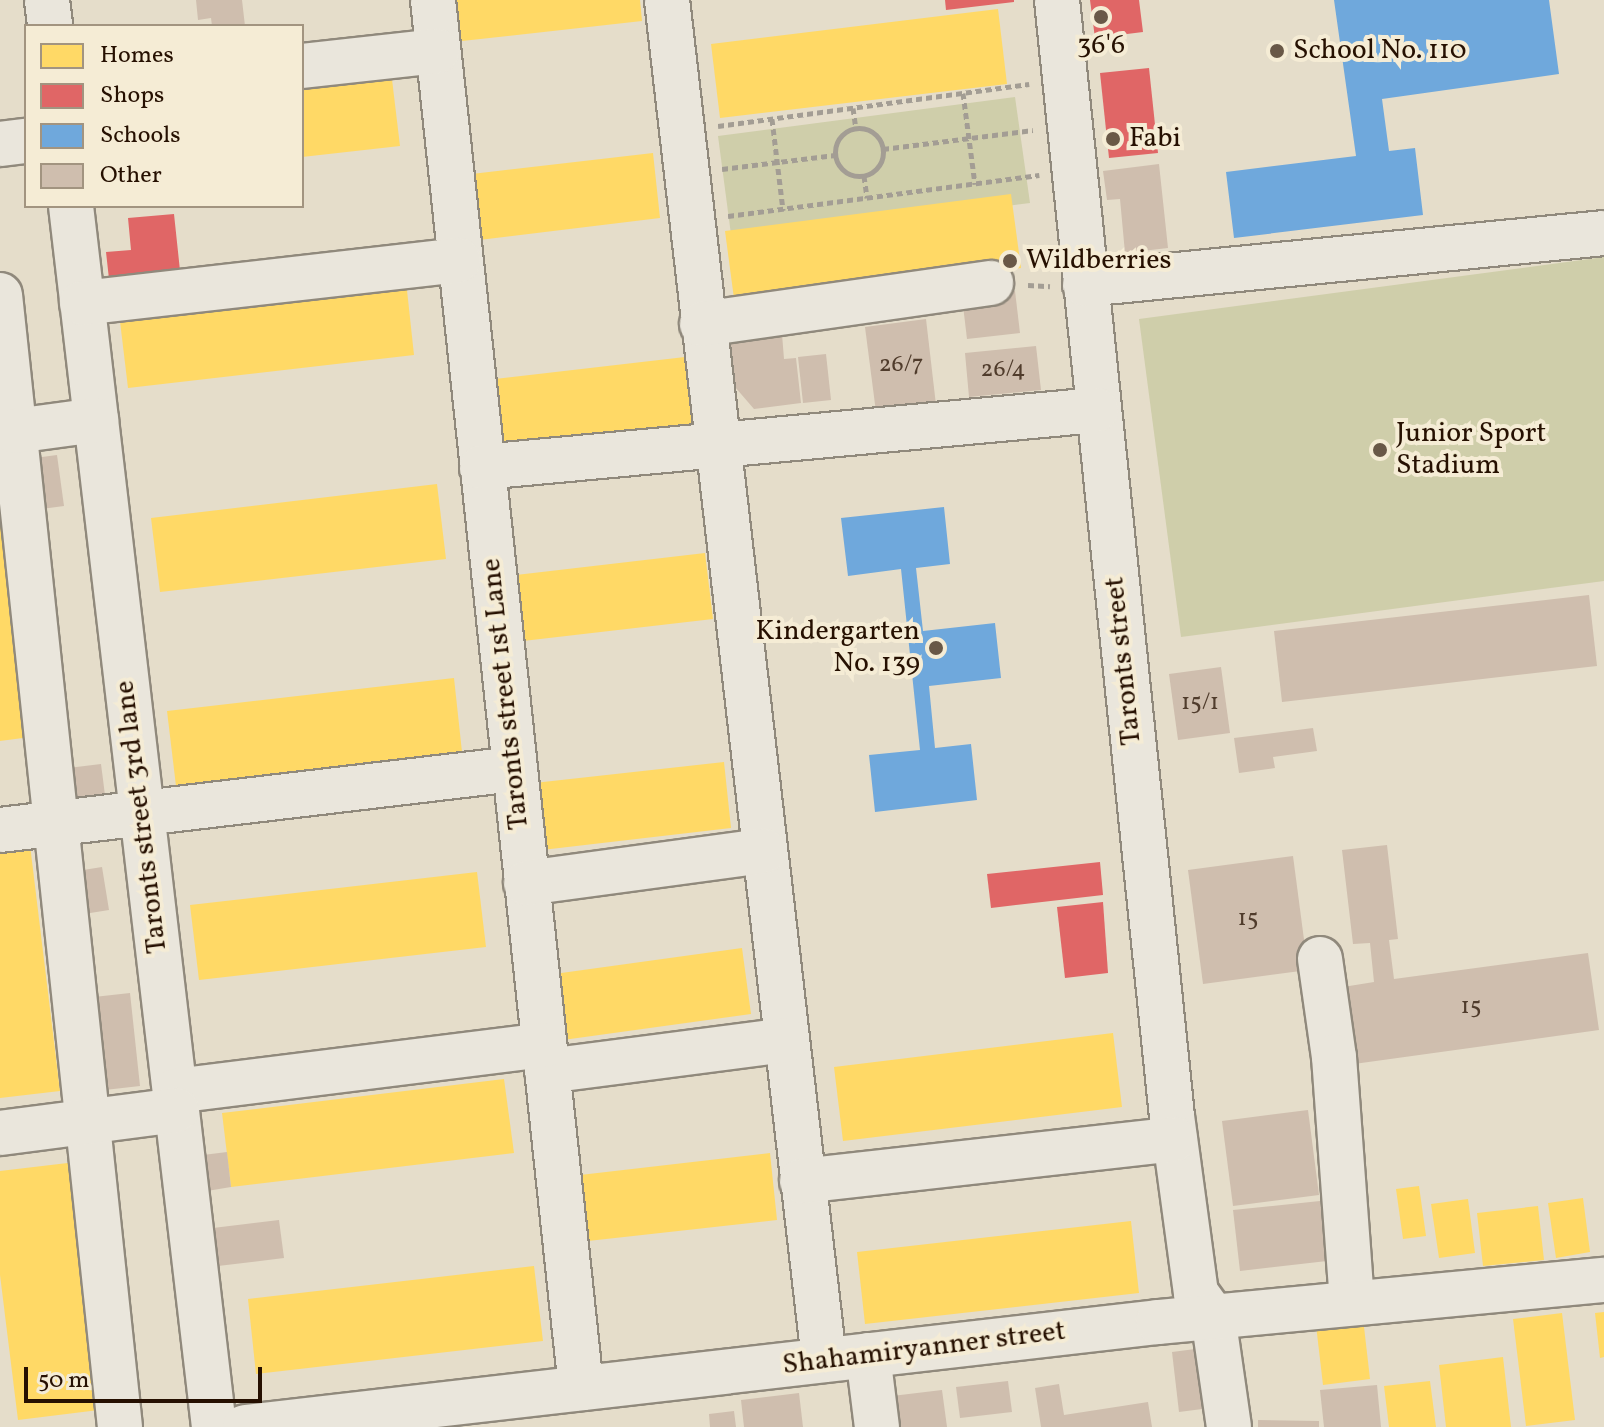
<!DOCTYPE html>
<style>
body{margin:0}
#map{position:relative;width:1604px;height:1427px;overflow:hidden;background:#e5ddca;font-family:Vollkorn,serif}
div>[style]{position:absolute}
.green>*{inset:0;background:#cfceaa}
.homes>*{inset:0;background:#ffd966}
.shops>*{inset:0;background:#e06666}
.schools>*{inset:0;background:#6fa8dc}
.building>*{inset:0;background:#cfbeae}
.path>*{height:5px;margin-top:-2.5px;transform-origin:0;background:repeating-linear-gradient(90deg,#a39d94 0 6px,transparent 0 10px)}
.path>.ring{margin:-2.5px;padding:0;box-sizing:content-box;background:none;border:5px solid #a39d94;border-radius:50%}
.roads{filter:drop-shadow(2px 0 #90897c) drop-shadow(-2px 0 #90897c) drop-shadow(0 2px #90897c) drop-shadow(0 -2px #90897c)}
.minor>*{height:44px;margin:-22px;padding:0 22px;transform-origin:22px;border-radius:22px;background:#eae6dc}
.dots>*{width:22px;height:22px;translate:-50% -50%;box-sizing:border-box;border:4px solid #f5ecd5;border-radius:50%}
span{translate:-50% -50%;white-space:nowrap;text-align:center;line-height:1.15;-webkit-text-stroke:8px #f5ecd5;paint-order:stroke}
.number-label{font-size:24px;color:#503c2c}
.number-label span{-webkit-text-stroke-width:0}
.poi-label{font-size:28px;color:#261001}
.left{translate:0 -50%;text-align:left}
.right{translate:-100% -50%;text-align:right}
.street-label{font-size:28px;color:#261001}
.legend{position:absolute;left:24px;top:24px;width:280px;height:184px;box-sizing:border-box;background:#f5ecd5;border:2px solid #a29480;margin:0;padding:10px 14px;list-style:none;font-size:24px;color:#261001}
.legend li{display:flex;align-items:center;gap:16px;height:40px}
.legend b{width:40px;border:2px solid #a29480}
.scale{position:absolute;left:24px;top:1367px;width:238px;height:36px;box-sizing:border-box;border:4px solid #261001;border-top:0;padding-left:10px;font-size:24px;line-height:28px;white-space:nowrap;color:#261001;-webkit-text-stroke:6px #f5ecd5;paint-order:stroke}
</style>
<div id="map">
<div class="green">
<div style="clip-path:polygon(1015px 97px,1030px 203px,732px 242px,718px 136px)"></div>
<div style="clip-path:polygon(1604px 257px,1604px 581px,1181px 637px,1139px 319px)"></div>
</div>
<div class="homes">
<div style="clip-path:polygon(448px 0,640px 0,642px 21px,453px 42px)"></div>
<div style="clip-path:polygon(998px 9px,1007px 84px,720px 118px,711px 44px)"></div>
<div style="clip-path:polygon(391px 71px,400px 146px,302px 157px,302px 81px)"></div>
<div style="clip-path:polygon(653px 153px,660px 218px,471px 241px,463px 175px)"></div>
<div style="clip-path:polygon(1011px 194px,1021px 268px,735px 306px,725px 231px)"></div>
<div style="clip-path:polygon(406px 281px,414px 355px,128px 388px,119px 313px)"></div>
<div style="clip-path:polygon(685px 357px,692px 424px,503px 445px,495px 379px)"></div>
<div style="clip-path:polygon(437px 484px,446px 559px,160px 592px,151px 518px)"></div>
<div style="clip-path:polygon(0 492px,38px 736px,0 741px)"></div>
<div style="clip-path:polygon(705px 553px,713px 619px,523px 641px,516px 575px)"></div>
<div style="clip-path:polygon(454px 678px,462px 752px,176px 786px,167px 711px)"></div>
<div style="clip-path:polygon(724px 762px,731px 828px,542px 850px,534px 783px)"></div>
<div style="clip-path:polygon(30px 845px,60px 1091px,0 1098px,0 849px)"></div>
<div style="clip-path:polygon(477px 872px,486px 947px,199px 980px,190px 905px)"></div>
<div style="clip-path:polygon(742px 948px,751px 1014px,563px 1040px,554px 974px)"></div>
<div style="clip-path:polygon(1113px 1033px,1122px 1107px,843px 1141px,834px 1067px)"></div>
<div style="clip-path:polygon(504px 1079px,514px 1153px,231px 1187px,222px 1113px)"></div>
<div style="clip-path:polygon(770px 1153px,777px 1220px,588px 1241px,580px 1175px)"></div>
<div style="clip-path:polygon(76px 1162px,107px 1409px,18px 1420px,0 1275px,0 1171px)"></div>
<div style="clip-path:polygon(1419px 1186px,1426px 1236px,1403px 1239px,1396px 1189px)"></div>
<div style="clip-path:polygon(1583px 1198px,1590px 1252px,1556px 1258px,1548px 1203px)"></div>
<div style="clip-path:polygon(1468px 1199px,1475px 1253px,1439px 1258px,1431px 1204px)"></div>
<div style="clip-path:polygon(1538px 1206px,1544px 1260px,1483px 1266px,1477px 1213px)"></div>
<div style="clip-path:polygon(1131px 1221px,1139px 1293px,865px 1324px,857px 1252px)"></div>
<div style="clip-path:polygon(534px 1266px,543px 1341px,256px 1374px,248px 1299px)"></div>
<div style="clip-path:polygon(1604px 1312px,1604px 1357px,1600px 1358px,1595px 1313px)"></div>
<div style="clip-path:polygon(1562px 1313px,1575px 1420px,1526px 1426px,1513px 1319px)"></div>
<div style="clip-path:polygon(1363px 1318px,1370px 1379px,1323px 1385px,1316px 1325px)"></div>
<div style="clip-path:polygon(1503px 1357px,1511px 1427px,1446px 1427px,1439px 1365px)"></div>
<div style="clip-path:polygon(1430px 1381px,1436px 1427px,1389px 1427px,1384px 1386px)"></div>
</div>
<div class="shops">
<div style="clip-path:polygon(945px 0,1014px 0,1014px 2px,946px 10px)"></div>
<div style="clip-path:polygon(1090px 0,1139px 0,1143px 32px,1095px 38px)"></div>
<div style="clip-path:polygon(1149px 68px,1158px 153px,1109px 158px,1100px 73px)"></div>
<div style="clip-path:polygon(174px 214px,181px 280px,110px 288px,106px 252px,131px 250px,128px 218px)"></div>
<div style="clip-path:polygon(1100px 862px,1103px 895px,991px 908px,987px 874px)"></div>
<div style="clip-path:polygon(1103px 902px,1108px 973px,1065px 978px,1057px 907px)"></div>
</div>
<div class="schools">
<div style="clip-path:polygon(1334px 0,1549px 0,1559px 74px,1382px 99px,1389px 151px,1415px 148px,1423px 215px,1234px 238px,1226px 172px,1356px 156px)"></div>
<div style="clip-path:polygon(944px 507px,950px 564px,916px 568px,923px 631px,995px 623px,1001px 678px,929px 686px,935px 748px,971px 744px,977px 800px,875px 812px,869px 755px,920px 750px,901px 569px,848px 576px,841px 518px)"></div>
</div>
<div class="building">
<div style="clip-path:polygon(196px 0,242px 0,245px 26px,212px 26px,211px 18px,198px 20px)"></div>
<div style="clip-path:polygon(1159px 164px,1168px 248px,1125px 253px,1120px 199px,1107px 200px,1103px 171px)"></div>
<div style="clip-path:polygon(1015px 291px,1020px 333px,967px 339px,962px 297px)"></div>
<div style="clip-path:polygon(926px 319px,936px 405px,876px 412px,865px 327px)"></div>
<div style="clip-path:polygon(782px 334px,784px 359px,796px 358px,801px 403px,754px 409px,735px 387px,730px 340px)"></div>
<div style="clip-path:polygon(1036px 346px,1041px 390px,969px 397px,965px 353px)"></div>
<div style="clip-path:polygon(826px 354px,831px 400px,803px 403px,798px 357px)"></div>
<div style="clip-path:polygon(57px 455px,64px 506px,34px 510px,27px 459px)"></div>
<div style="clip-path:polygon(1589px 595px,1597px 666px,1282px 702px,1274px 631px)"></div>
<div style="clip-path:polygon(1221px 667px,1230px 733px,1178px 740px,1169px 674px)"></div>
<div style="clip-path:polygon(1313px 728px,1317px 751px,1273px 757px,1275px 768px,1239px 773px,1234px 738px)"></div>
<div style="clip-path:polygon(101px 764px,106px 803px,65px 808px,60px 769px)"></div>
<div style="clip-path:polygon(1387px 845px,1398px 939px,1389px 940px,1394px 979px,1588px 953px,1599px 1030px,1354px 1064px,1343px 987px,1374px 982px,1370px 943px,1353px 944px,1342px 850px)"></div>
<div style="clip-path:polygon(1293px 856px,1308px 970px,1203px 984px,1188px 870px)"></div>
<div style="clip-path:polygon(102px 867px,109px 910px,84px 914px,77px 871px)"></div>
<div style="clip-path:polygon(130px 993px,140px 1086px,96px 1091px,85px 998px)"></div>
<div style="clip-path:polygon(1308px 1110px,1319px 1195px,1233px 1206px,1222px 1121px)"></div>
<div style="clip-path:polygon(227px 1152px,231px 1187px,207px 1191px,203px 1155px)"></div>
<div style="clip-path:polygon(1320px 1201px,1327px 1261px,1240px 1271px,1233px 1210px)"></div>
<div style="clip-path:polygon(279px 1220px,284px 1258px,218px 1266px,213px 1228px)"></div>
<div style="clip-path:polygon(1203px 1348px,1210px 1408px,1179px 1412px,1172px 1352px)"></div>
<div style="clip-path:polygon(1008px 1381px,1012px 1412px,960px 1418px,956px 1387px)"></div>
<div style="clip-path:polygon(1059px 1384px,1064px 1415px,1148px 1402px,1152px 1427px,1041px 1427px,1035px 1388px)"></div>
<div style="clip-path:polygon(1377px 1385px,1381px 1427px,1324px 1427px,1320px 1390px)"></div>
<div style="clip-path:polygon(942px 1390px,947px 1427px,896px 1427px,892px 1396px)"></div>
<div style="clip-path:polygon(799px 1393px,803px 1427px,744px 1427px,741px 1400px)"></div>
<div style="clip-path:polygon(734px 1411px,736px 1427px,710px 1427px,709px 1414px)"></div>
<div style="clip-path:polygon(1258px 1420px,1319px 1421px,1319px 1427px,1258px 1427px)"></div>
</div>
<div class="path">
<div style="left:963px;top:93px;width:92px;rotate:82.5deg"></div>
<div style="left:853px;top:108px;width:21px;rotate:82deg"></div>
<div style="left:772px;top:119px;width:92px;rotate:83.1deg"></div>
<div style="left:718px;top:126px;width:314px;rotate:-7.7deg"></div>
<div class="ring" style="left:835px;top:128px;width:43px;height:43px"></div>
<div style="left:883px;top:149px;width:151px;rotate:-7.2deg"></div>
<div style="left:722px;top:169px;width:114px;rotate:-7.1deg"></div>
<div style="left:864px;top:176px;width:22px;rotate:82deg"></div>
<div style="left:728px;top:216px;width:314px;rotate:-7.5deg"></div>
<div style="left:1028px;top:285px;width:22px;rotate:3deg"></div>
</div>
<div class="roads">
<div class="minor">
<div style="left:47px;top:0;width:26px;rotate:83deg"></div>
<div style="left:433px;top:0;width:1396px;rotate:83.91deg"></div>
<div style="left:667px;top:0;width:1369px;rotate:83.41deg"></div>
<div style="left:1057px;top:0;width:1122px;rotate:84.12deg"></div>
<div style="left:1172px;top:1116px;width:179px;rotate:82.3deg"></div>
<div style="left:1196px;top:1293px;width:29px;rotate:54deg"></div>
<div style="left:1213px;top:1316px;width:112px;rotate:81.8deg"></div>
<div style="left:302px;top:66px;width:136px;rotate:-6.3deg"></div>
<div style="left:0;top:144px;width:26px;rotate:-7deg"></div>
<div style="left:71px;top:206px;width:1229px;rotate:83.32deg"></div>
<div style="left:1085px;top:284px;width:521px;rotate:-5.61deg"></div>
<div style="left:0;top:295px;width:1138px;rotate:83.95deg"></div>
<div style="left:82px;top:303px;width:379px;rotate:-6.5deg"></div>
<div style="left:702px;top:324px;width:292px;rotate:-8.1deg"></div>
<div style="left:15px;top:431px;width:82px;rotate:-7.7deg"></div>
<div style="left:482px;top:467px;width:617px;rotate:-5.3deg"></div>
<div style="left:0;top:830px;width:518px;rotate:-6.77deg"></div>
<div style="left:526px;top:883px;width:240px;rotate:-7.7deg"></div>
<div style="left:1320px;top:959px;width:99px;rotate:81.9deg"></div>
<div style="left:1334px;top:1057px;width:246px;rotate:85.8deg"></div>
<div style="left:547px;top:1071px;width:241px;rotate:-7.4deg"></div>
<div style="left:175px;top:1091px;width:372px;rotate:-7.1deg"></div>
<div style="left:0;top:1133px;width:178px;rotate:-7.4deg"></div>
<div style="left:802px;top:1181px;width:375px;rotate:-6.4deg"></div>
<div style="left:868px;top:1355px;width:73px;rotate:82.9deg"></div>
<div style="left:245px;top:1427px;width:919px;rotate:-6.56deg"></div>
<div style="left:1158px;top:1322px;width:448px;rotate:-5.4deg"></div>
</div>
</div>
<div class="dots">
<div style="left:1101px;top:17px;background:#695847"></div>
<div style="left:1277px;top:51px;background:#695847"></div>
<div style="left:1113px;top:139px;background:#695847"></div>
<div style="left:1010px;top:261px;background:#695847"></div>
<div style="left:1380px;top:450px;background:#695847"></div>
<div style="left:936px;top:648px;background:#695847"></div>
</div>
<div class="number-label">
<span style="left:901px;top:366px">26/7</span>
<span style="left:1003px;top:371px">26/4</span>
<span style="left:1200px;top:704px">15/1</span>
<span style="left:1248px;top:920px">15</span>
<span style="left:1471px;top:1008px">15</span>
</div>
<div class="poi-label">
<span style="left:1101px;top:46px">36'6</span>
<span class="left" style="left:1293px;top:51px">School No. 110</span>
<span class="left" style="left:1129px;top:139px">Fabi</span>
<span class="left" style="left:1026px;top:261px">Wildberries</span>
<span class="left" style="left:1396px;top:450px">Junior Sport<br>Stadium</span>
<span class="right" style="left:920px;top:648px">Kindergarten<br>No. 139</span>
</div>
<div class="street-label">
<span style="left:1124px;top:661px;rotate:-96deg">Taronts street</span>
<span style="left:506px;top:694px;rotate:-96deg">Taronts street 1st Lane</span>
<span style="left:142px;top:817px;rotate:-97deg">Taronts street 3rd lane</span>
<span style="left:924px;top:1349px;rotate:-7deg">Shahamiryanner street</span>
</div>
<ul class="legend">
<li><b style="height:22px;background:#ffd966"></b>Homes</li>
<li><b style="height:22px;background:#e06666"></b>Shops</li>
<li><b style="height:22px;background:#6fa8dc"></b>Schools</li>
<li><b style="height:22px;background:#cfbeae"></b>Other</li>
</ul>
<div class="scale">50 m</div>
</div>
